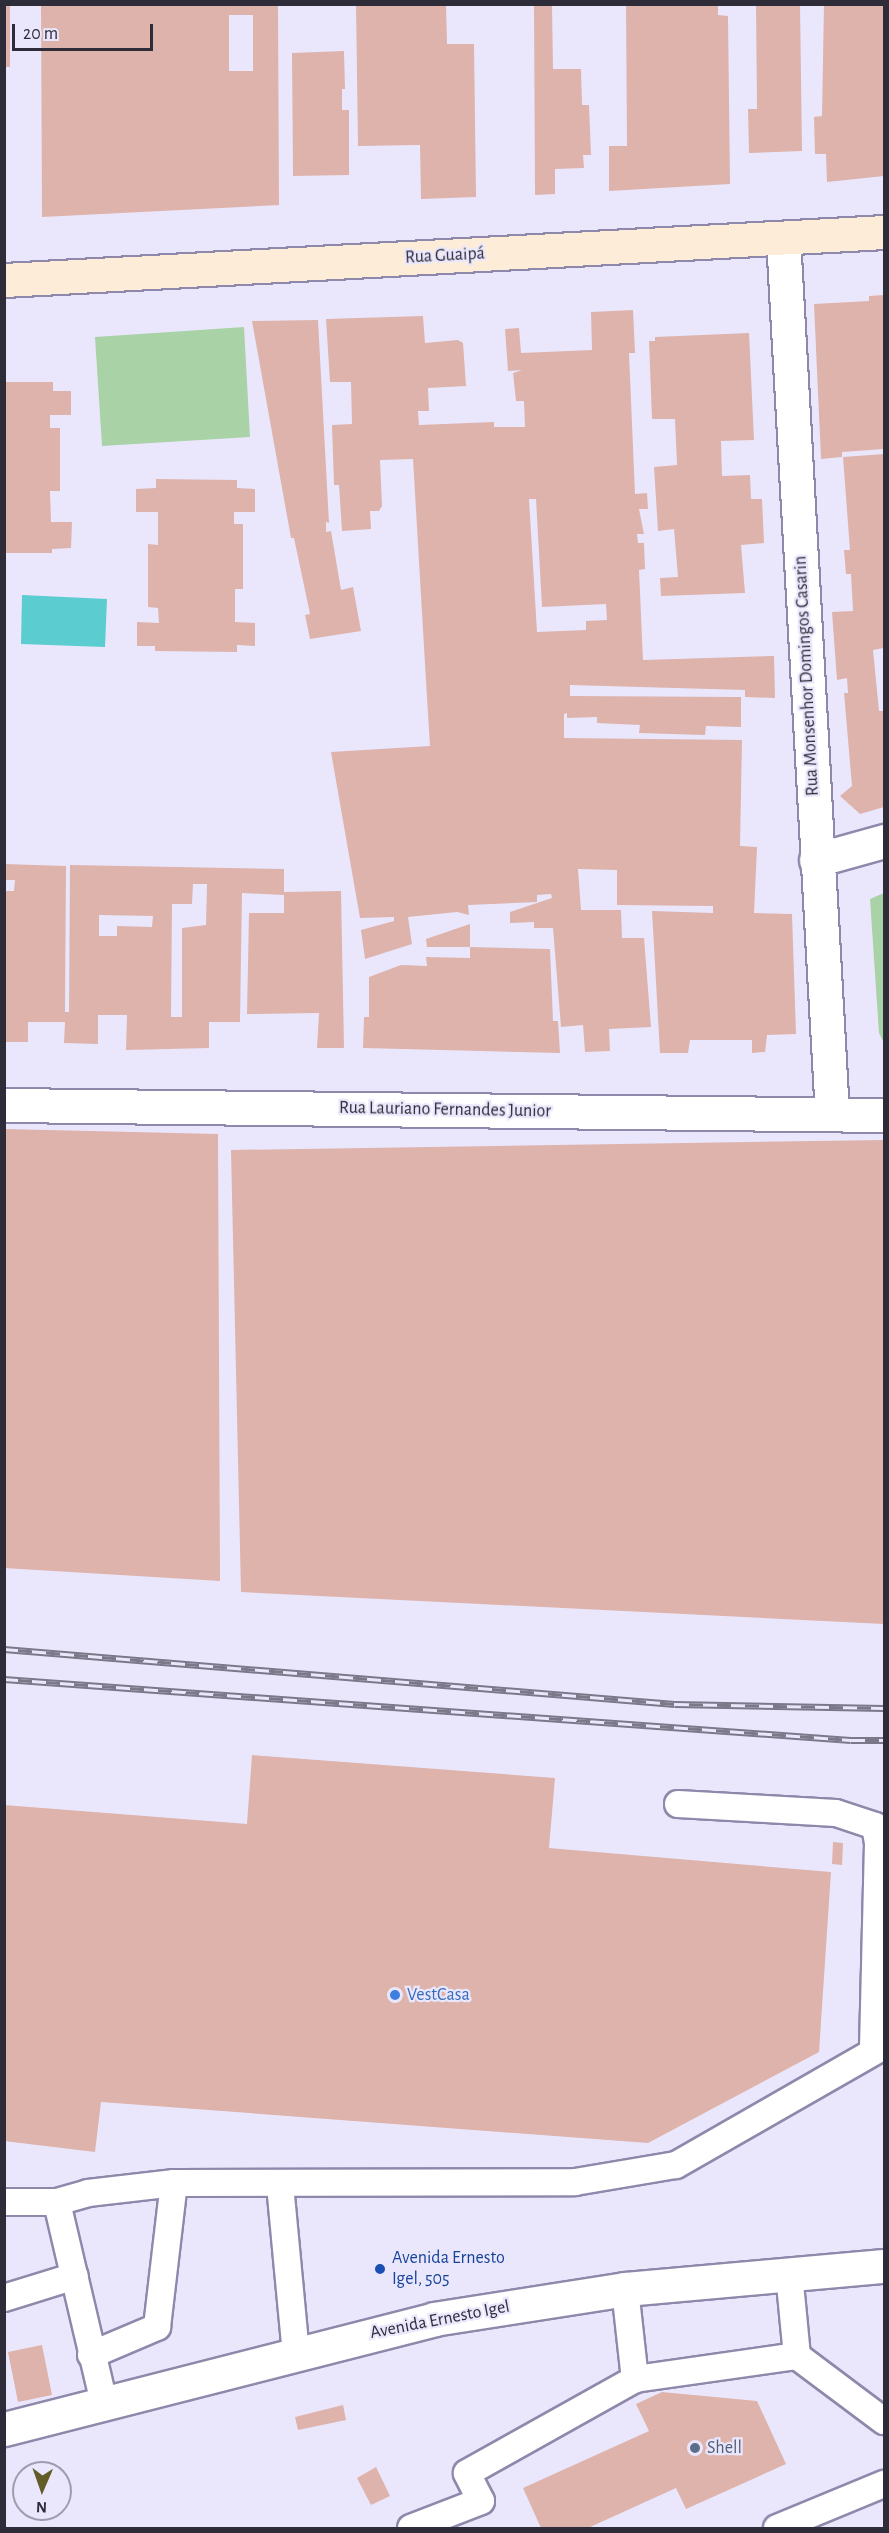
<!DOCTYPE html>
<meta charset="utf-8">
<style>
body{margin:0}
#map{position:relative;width:889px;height:2533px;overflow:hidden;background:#eae7fd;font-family:"Alegreya Sans",sans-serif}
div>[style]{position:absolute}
.green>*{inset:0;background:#a9d2a7}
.water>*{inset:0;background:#5bcccf}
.building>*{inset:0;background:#ddb3ac}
.roads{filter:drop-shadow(2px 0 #8e89ab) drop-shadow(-2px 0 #8e89ab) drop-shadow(0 2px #8e89ab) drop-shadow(0 -2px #8e89ab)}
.service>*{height:26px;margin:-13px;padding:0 13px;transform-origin:13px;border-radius:13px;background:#fff}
.minor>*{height:33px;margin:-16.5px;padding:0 16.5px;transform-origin:16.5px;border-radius:16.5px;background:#fff}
.tertiary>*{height:33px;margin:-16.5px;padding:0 16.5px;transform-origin:16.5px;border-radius:16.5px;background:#fff}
.secondary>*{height:33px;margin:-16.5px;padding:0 16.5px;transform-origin:16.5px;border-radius:16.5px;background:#fdedd8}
.rail>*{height:7px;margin-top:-3.5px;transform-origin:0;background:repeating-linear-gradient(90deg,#eae7fd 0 14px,#7a7889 0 28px);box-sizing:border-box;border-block:2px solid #7a7889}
.dots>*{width:16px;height:16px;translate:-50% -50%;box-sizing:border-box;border:3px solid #eae7fd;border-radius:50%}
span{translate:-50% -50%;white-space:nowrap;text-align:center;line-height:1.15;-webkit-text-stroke:4.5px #eae7fd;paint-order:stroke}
.street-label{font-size:18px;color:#2e2c39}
.shop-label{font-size:18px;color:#366cbe}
.left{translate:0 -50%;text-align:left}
.transit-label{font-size:18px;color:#164399}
.service-label{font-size:18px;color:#4e5e75}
.frame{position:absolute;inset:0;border:6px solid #2e2c39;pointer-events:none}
.north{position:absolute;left:12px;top:2461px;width:60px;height:60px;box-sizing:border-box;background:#eae7fd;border:2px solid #9f9caf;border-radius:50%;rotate:182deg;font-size:16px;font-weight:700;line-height:24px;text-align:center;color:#2e2c39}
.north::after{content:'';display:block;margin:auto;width:21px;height:27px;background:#625c28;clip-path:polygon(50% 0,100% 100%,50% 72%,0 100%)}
.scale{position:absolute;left:12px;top:24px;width:141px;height:27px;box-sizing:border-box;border:3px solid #2e2c39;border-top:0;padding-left:8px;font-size:18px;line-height:21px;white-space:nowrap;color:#2e2c39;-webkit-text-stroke:4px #eae7fd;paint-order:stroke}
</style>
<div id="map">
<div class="green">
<div style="clip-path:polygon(244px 327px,250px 437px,102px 446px,95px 337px)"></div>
<div style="clip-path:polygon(884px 893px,884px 1043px,879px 1033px,870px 899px)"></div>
</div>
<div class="water">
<div style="clip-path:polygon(22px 595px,107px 599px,105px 647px,21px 644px)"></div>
</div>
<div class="building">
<div style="clip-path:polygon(4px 4px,10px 4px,10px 67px,4px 67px)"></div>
<div style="clip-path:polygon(evenodd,41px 4px,278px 4px,279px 205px,42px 217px,41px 4px,229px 15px,253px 15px,253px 71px,229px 71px,229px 15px)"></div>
<div style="clip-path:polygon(356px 4px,446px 4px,447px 44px,474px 44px,476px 197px,421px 199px,420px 145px,358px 146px)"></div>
<div style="clip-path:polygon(534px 4px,552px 4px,553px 69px,581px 69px,582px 105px,589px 105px,591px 155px,583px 155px,584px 168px,555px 169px,555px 194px,535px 195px)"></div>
<div style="clip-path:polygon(626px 4px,718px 4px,718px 15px,728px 16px,730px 184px,609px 191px,609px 146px,627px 146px)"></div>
<div style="clip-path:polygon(756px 4px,800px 4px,802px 151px,749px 153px,748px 109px,757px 109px)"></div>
<div style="clip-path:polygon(824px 4px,884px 4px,884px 176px,827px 182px,826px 154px,815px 154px,814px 117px,822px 116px)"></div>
<div style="clip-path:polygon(344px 51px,345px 89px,342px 89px,342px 110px,349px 110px,349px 175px,293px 176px,292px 53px)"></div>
<div style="clip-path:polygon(884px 295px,884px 449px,842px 452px,842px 457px,821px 459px,814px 304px,869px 301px,869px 296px)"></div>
<div style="clip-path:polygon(evenodd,633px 310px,635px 353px,629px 353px,635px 494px,647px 493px,648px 509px,639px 509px,644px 534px,637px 534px,638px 543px,644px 543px,645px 569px,639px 570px,643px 660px,774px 656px,775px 698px,745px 697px,745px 690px,570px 685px,570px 696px,741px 697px,741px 727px,706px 726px,705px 735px,639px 733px,640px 725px,597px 723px,597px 717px,567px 718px,567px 713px,564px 714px,564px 738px,742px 740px,740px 846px,757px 847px,754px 913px,792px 914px,796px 1034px,767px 1035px,765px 1052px,752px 1053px,752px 1040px,690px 1040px,688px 1053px,660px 1053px,652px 911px,713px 913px,713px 906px,617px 905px,617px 870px,578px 869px,581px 910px,621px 910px,622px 938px,644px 938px,651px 1027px,609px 1029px,610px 1051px,585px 1052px,583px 1025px,561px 1027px,553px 928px,534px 928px,534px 922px,510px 923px,510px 912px,552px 898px,551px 894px,537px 895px,537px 902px,468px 905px,469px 915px,457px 912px,408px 917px,412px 944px,365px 959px,361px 930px,394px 921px,394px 917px,360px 918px,331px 752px,430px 746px,426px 681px,413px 459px,380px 460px,382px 506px,379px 511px,370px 511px,371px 529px,342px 531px,339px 485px,334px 485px,332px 425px,352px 424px,351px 382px,330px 382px,326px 319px,423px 316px,425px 343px,458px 340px,463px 343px,466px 386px,428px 388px,429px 411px,418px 411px,419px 425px,494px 422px,494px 427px,525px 427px,524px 401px,516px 401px,513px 373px,522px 370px,508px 371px,505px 329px,519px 328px,521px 353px,592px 350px,591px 312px,633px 310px,529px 499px,536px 499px,542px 607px,606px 604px,607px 620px,586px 621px,586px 630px,537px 632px,529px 499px)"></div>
<div style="clip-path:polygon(318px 320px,329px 523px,326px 522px,326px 532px,331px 531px,341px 590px,353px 587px,361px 631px,310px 639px,305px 615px,310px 614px,294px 538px,291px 538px,252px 321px)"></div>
<div style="clip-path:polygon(749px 333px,754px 440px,721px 441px,722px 476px,750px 475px,751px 499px,762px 499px,764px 543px,741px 545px,745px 593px,661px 596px,660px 578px,678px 577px,674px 529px,658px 531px,654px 467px,677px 465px,675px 419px,652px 419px,649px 341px,655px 341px,655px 337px)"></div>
<div style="clip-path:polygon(4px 382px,53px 382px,53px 391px,71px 391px,71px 415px,50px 415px,50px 428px,60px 428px,60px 491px,50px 491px,51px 522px,72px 522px,71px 548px,52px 549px,52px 553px,4px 553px)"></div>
<div style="clip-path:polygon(884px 454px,884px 648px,873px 650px,879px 711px,884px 711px,884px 807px,860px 814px,840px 796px,852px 786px,844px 693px,848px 693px,847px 678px,837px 680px,832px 612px,853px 611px,851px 574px,846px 574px,844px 550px,850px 550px,843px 457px)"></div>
<div style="clip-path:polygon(156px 479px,237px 480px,237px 488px,255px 489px,255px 512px,234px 512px,234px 524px,243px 524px,243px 589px,235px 589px,235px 622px,255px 623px,255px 646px,237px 645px,237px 652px,155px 651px,155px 646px,137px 646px,137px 622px,159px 623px,158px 608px,148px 607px,148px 544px,158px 545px,158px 512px,136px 512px,136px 489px,156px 488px)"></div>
<div style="clip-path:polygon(evenodd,4px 864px,66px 866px,65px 1012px,69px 1012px,70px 865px,284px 869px,284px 892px,341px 891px,344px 1048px,317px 1048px,319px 1013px,247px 1014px,249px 913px,284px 913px,284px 895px,242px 893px,240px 1022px,209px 1022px,209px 1048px,126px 1050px,127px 1015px,98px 1015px,98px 1044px,64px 1043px,65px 1022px,28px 1022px,28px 1042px,4px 1042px,4px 891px,14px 891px,15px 880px,4px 880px,4px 864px,193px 884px,207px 884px,206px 925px,182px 928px,182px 1017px,171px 1017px,172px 904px,192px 904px,193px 884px,4px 864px,99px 915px,153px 916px,152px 927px,117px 926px,117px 936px,99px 936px,99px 915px)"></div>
<div style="clip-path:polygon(470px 924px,470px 947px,550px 949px,553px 1021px,558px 1021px,560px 1053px,363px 1048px,364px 1017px,369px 1017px,369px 977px,401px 965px,427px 966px,426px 957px,470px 958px,470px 947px,427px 947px,426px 939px)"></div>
<div style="clip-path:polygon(4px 1129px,218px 1134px,220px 1581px,4px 1568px)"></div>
<div style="clip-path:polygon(884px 1140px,884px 1624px,241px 1592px,231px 1150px)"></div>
<div style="clip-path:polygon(252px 1755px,555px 1778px,549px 1848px,831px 1872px,819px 2052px,648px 2143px,101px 2102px,95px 2152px,4px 2141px,4px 1805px,247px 1824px)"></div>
<div style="clip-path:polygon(833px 1842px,843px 1843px,842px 1865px,832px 1864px)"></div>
<div style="clip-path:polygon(42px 2345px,52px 2395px,18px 2402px,8px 2352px)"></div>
<div style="clip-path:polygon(662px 2392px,757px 2401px,786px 2464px,686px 2509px,676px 2488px,588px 2528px,541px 2528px,523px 2488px,649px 2431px,636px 2404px)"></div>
<div style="clip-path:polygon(343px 2405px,346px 2420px,298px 2430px,295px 2417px)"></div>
<div style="clip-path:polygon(376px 2467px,390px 2496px,371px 2505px,357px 2478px)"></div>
</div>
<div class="roads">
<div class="service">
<div style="left:678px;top:1804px;width:158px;rotate:3.3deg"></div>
<div style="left:836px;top:1813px;width:41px;rotate:18.4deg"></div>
<div style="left:875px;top:1826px;width:17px;rotate:80deg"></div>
<div style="left:878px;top:1843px;width:208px;rotate:91.4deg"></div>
<div style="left:280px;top:2185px;width:169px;rotate:84.6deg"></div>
<div style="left:4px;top:2202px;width:53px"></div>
<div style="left:789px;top:2273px;width:83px;rotate:84.5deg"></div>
<div style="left:625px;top:2289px;width:91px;rotate:83.7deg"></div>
<div style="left:4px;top:2298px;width:74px;rotate:-17.2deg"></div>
<div style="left:91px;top:2355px;width:72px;rotate:-23deg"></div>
<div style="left:157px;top:2327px;width:145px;rotate:-83.3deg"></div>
<div style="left:104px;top:2403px;width:206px;rotate:-103.2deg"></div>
<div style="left:57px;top:2202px;width:32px;rotate:-16deg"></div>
<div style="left:88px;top:2193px;width:87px;rotate:-6.6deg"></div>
<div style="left:174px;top:2183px;width:401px;rotate:-0.1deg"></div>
<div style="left:575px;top:2182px;width:102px;rotate:-9.6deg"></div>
<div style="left:676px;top:2165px;width:240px;rotate:-29.8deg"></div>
<div style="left:411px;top:2528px;width:75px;rotate:-21.1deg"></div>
<div style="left:481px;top:2501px;width:31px;rotate:-117deg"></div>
<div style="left:467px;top:2473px;width:193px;rotate:-29.2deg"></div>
<div style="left:635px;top:2379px;width:164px;rotate:-8.1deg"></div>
<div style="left:797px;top:2356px;width:109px;rotate:36.8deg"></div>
<div style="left:777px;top:2528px;width:116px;rotate:-22.4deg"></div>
</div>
<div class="minor">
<div style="left:783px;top:238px;width:877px;rotate:86.8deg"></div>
<div style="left:816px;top:860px;width:71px;rotate:-15.6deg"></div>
<div style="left:4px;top:1105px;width:880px;rotate:0.65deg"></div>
</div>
<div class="tertiary">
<div style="left:4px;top:2429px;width:444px;rotate:-14.3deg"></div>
<div style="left:434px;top:2319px;width:193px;rotate:-8.9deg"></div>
<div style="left:625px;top:2289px;width:260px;rotate:-5.1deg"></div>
</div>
<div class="secondary">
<div style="left:4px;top:280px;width:881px;rotate:-3.12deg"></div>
</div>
</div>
<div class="rail">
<div style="left:4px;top:1649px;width:673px;rotate:4.69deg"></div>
<div style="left:675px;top:1704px;width:209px;rotate:1.1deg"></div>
<div style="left:4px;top:1679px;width:849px;rotate:4.12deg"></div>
<div style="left:851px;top:1740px;width:33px"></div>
</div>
<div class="dots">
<div style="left:395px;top:1995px;background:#3f7fe0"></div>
<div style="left:380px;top:2269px;background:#1a4fb4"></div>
<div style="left:695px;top:2448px;background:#5c6f8a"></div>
</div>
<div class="street-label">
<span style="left:445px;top:256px;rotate:-3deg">Rua Guaipá</span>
<span style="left:807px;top:676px;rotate:-93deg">Rua Monsenhor Domingos Casarin</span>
<span style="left:445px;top:1110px;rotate:1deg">Rua Lauriano Fernandes Junior</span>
<span style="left:440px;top:2320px;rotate:-11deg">Avenida Ernesto Igel</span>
</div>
<div class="shop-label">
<span class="left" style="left:407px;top:1995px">VestCasa</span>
</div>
<div class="transit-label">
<span class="left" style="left:392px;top:2269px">Avenida Ernesto<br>Igel, 505</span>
</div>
<div class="service-label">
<span class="left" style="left:707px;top:2448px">Shell</span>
</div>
<div class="frame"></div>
<div class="north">N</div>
<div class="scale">20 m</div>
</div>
